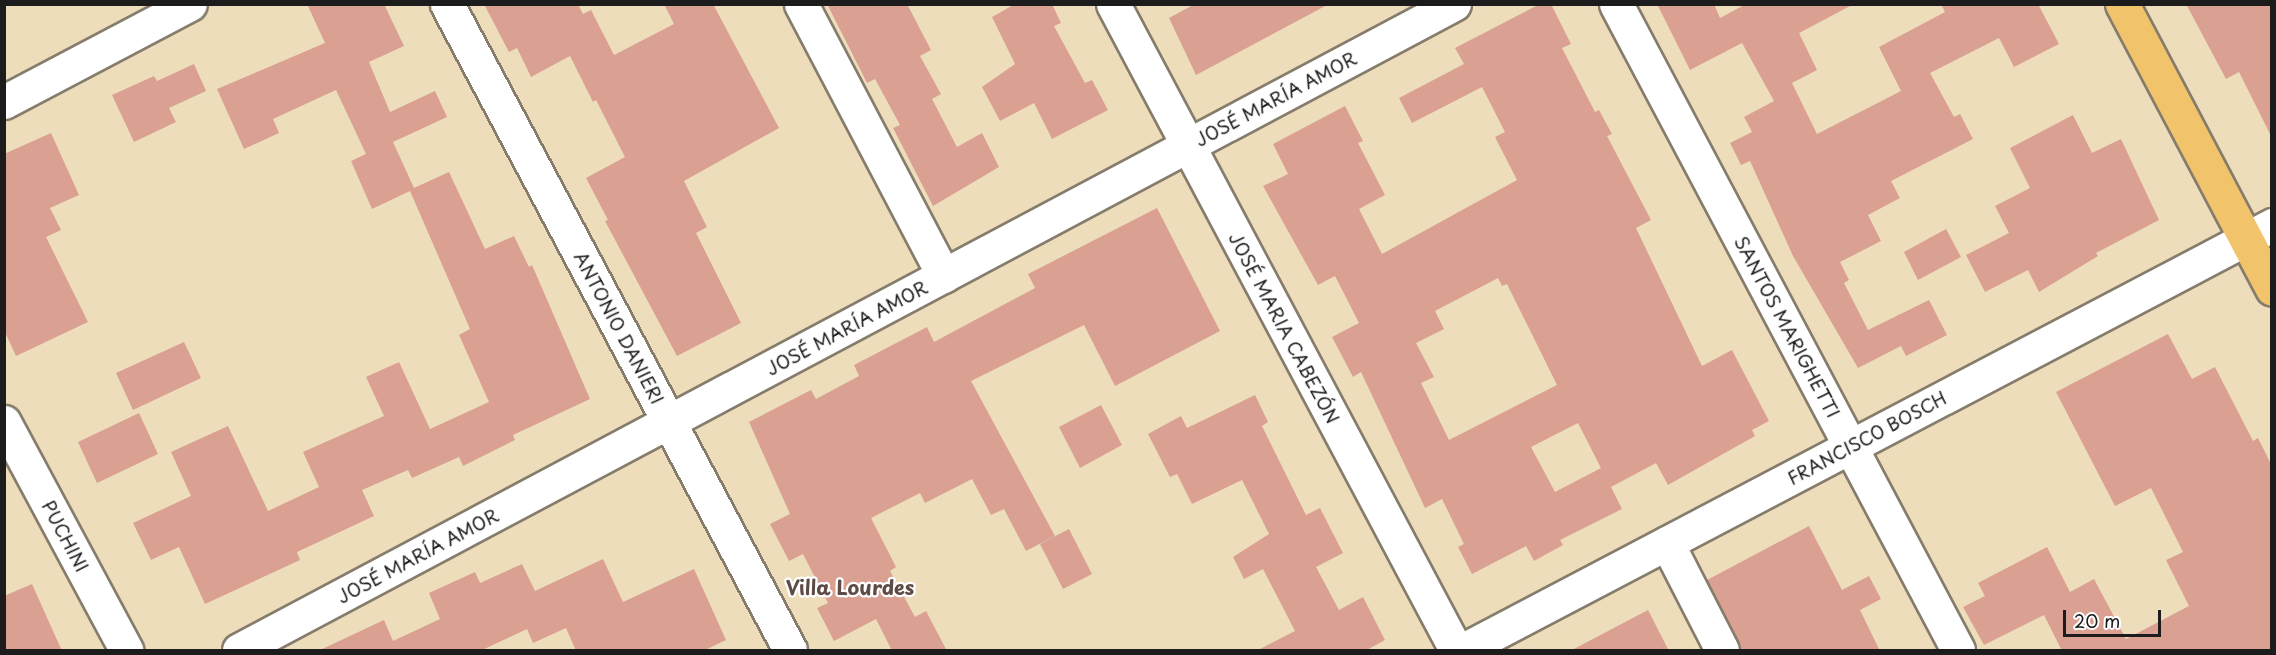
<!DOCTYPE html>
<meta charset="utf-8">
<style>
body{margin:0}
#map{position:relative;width:2276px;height:655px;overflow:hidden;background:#edb;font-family:"Playpen Sans",sans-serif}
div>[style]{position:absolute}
.building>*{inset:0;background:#daa193}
.roads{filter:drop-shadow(2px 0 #857c6c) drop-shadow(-2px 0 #857c6c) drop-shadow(0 2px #857c6c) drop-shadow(0 -2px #857c6c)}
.minor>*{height:33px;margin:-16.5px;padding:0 16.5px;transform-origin:16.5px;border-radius:16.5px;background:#fff}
.major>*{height:33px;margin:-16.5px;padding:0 16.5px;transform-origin:16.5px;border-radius:16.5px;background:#f1c36a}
span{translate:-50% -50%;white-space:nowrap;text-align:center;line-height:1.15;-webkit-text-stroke:4.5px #fff;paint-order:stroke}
.street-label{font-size:18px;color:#1c1c1c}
.neighbourhood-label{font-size:20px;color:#5e4b46;font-weight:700}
.frame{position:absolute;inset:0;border:6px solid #1c1c1c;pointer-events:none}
.scale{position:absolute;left:2063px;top:610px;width:98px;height:27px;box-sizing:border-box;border:3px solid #1c1c1c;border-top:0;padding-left:8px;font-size:18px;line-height:21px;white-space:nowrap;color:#1c1c1c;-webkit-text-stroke:4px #fff;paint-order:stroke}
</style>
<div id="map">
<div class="building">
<div style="clip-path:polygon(307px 4px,384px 4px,404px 46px,369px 62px,390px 112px,435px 91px,447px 117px,393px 142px,414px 188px,449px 172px,485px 249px,514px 236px,529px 267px,532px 265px,590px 399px,513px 435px,515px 440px,463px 466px,459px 457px,412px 478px,408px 470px,362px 490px,374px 516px,297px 552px,300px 560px,205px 604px,179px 547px,151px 560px,133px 523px,191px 496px,171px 452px,228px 426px,268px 511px,319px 487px,303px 452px,384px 416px,366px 377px,399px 362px,430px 429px,489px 402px,459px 335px,470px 329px,410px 191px,372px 209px,351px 161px,366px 154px,336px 90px,273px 119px,279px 133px,244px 149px,217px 89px,325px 43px)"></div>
<div style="clip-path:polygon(484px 4px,578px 4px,583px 14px,591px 10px,614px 55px,674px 24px,664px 4px,713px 4px,779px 128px,684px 181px,707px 227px,696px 233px,741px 323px,677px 356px,605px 221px,608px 220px,586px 178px,625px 157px,596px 100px,593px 102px,570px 56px,531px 77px,517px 48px,509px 52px)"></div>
<div style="clip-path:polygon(827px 4px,907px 4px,931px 50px,920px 56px,941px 94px,932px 99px,957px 147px,982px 133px,999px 167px,933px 206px,893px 128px,900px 125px,875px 79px,867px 83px)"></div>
<div style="clip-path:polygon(1015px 4px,1052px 4px,1061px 23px,1054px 26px,1085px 83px,1092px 80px,1108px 110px,1052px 139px,1034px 103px,1000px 121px,982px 87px,1015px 64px,992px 17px)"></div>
<div style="clip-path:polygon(1195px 4px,1329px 4px,1196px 75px,1169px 18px)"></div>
<div style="clip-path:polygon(evenodd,1540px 4px,1551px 4px,1571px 44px,1562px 48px,1595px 112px,1599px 110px,1612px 134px,1607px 136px,1651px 220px,1636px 228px,1702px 366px,1732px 350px,1769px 421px,1752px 430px,1755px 436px,1668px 485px,1656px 463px,1611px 487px,1622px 509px,1560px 540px,1563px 545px,1534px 561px,1526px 546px,1472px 574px,1458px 547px,1464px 544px,1442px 499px,1425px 508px,1361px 372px,1353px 377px,1332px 337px,1359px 323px,1335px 276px,1318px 285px,1263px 186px,1288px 174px,1273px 144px,1345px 106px,1363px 141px,1358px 143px,1385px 195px,1359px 209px,1382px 254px,1517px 180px,1495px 137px,1505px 132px,1482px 87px,1412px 123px,1399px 98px,1464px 64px,1455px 48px,1540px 4px,1498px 278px,1502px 286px,1507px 284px,1557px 385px,1449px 440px,1421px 383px,1434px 377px,1416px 343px,1444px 329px,1435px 311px,1498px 278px,1540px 4px,1578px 423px,1601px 468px,1555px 492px,1531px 447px,1578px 423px)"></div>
<div style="clip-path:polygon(1657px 4px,1714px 4px,1720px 18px,1746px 4px,1854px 4px,1799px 33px,1817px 70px,1792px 83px,1817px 134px,1901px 91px,1879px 47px,1945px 12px,1941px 4px,2038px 4px,2059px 44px,2014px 67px,1999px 38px,1930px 73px,1954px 117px,1960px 114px,1973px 139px,1891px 181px,1900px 198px,1868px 215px,1881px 241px,1840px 262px,1849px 280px,1844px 283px,1868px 330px,1929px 300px,1947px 335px,1906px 356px,1901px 346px,1858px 368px,1793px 256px,1750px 161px,1741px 165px,1730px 143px,1752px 132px,1744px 117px,1774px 101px,1742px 43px,1690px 70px)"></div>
<div style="clip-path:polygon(2186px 4px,2271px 4px,2271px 136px,2239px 72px,2226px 79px)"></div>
<div style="clip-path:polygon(194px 64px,206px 91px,169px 108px,176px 122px,134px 142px,112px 95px,154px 76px,157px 81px)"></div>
<div style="clip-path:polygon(2073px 115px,2092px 153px,2121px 139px,2159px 220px,2096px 253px,2098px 256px,2039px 292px,2028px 270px,1985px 292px,1966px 255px,2009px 233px,1995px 206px,2030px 188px,2010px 148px)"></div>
<div style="clip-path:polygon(51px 133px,79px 195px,50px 208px,61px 230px,46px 237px,88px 322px,16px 356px,4px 330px,4px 154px)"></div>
<div style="clip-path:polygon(1157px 208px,1220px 331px,1115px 386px,1084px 325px,971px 381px,1055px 536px,1026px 551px,1004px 509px,991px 515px,972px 479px,925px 503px,920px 493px,871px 518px,896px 567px,890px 571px,915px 617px,926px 611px,947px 651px,892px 651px,876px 619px,834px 641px,817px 608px,828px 603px,803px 554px,789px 561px,770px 524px,790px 514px,749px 422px,811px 390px,816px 399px,859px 376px,854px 365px,927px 327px,934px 342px,1035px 288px,1028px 274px)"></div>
<div style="clip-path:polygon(1946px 229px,1961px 257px,1918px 280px,1904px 252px)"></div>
<div style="clip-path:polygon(2168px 334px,2192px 379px,2215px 367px,2253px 441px,2258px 438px,2271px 464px,2271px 651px,2062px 651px,2044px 615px,1984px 645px,1963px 607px,1985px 596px,1978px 583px,2047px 547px,2070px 592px,2094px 579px,2126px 639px,2189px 606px,2166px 560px,2183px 552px,2151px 488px,2115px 506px,2056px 392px)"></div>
<div style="clip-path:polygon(184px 342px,201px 378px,133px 410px,116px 373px)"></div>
<div style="clip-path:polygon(1255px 395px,1268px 422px,1262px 426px,1306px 515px,1320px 508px,1343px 553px,1316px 567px,1339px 610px,1363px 597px,1385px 640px,1365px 651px,1256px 651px,1295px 631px,1263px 569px,1244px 579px,1233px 557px,1269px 534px,1242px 480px,1192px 504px,1177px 474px,1170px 477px,1148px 434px,1181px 416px,1187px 428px)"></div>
<div style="clip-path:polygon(1101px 405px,1122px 445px,1080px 468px,1059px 427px)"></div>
<div style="clip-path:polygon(139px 413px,158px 454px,97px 483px,78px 442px)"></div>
<div style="clip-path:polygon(1809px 526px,1842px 590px,1869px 576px,1881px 599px,1860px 610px,1880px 651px,1741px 651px,1707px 580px)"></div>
<div style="clip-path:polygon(1069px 529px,1092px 574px,1063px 589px,1040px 544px)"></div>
<div style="clip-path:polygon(603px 559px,623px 602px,694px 569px,726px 640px,703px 651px,576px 651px,566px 628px,533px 643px,527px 629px,480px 651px,318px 651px,384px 620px,393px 641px,440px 619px,429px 593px,475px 572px,480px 583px,522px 564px,535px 591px)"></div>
<div style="clip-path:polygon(32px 584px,62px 651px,4px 651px,4px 596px)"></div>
<div style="clip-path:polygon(1648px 610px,1669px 651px,1570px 651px)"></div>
</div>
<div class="roads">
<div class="minor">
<div style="left:447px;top:4px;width:731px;rotate:62.03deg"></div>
<div style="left:801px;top:4px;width:307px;rotate:62.3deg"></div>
<div style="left:1113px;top:4px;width:731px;rotate:62.03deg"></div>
<div style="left:1616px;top:4px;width:731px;rotate:62.1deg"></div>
<div style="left:4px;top:102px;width:210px;rotate:-27.8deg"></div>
<div style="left:4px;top:422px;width:259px;rotate:61.8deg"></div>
<div style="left:1667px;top:543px;width:120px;rotate:62.8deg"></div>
<div style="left:239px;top:650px;width:1376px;rotate:-28deg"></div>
<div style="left:1463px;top:650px;width:914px;rotate:-27.71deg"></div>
</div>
<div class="major">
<div style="left:2122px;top:4px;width:322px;rotate:62.2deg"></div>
</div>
</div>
<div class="street-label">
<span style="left:1276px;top:99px;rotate:-28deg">JOSÉ MARÍA AMOR</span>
<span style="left:1787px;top:327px;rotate:62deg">SANTOS MARIGHETTI</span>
<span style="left:619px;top:328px;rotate:62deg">ANTONIO DANIERI</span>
<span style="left:847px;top:328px;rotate:-28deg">JOSÉ MARÍA AMOR</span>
<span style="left:1284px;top:328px;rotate:62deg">JOSÉ MARIA CABEZÓN</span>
<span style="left:1867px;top:438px;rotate:-28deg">FRANCISCO BOSCH</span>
<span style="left:65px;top:536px;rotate:62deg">PUCHINI</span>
<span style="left:418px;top:556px;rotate:-28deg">JOSÉ MARÍA AMOR</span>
</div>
<div class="neighbourhood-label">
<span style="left:850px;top:587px">Villa Lourdes</span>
</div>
<div class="frame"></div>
<div class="scale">20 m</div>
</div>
